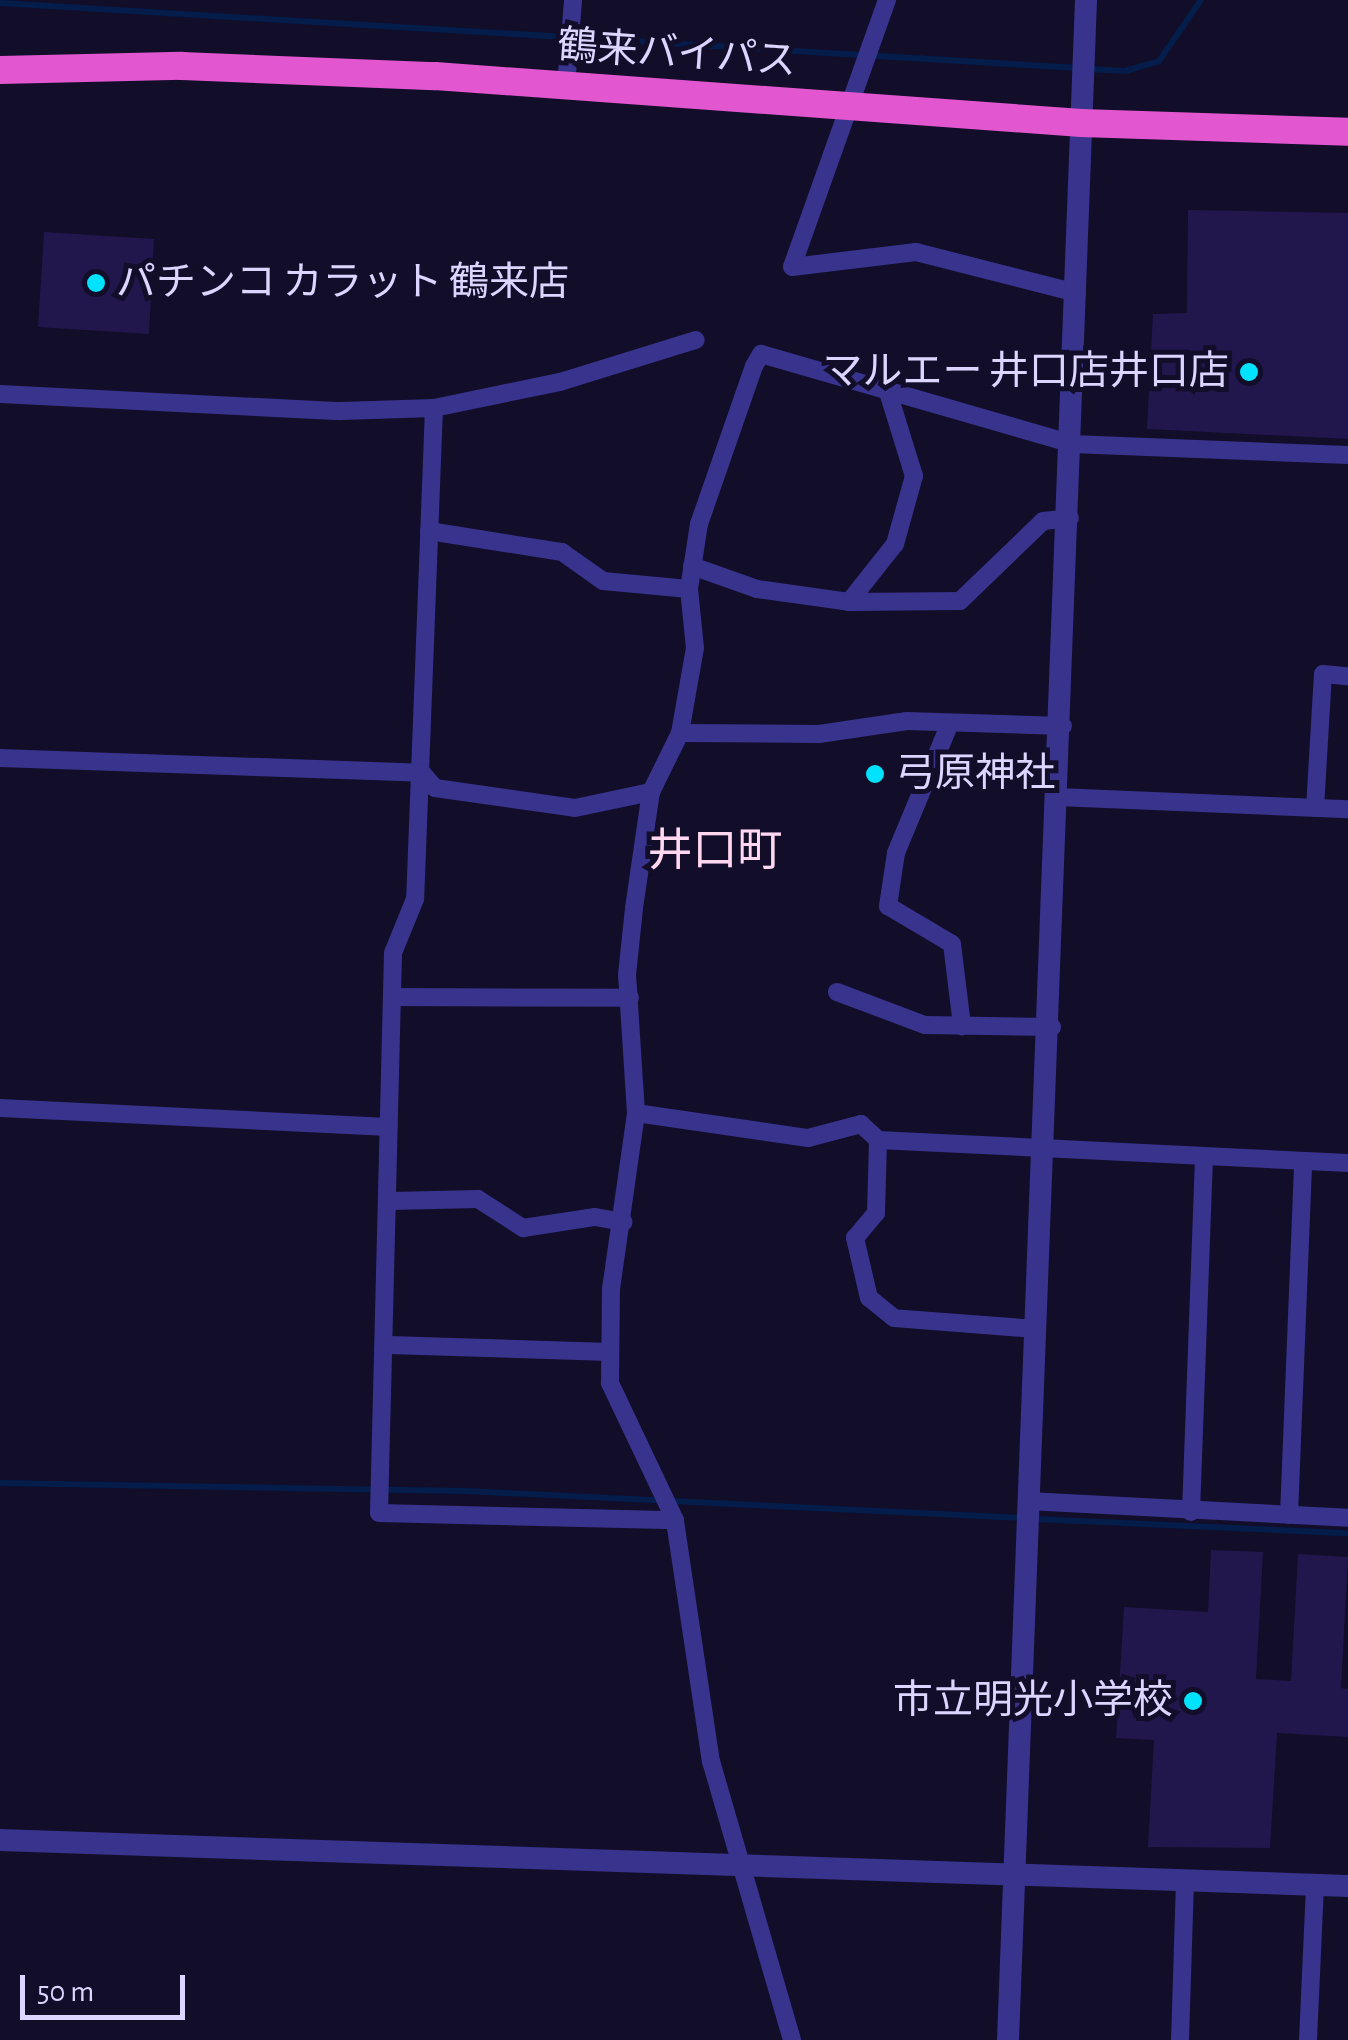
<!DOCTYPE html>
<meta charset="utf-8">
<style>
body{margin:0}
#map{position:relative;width:1348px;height:2040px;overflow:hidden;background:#120d29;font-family:"Alegreya Sans","Noto Sans JP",sans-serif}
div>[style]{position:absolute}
.stream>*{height:6px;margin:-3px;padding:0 3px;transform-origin:3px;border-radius:3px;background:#041d4b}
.building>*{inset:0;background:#22174c}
.minor>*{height:18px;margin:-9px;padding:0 9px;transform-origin:9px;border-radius:9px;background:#38338d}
.tertiary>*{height:22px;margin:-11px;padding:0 11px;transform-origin:11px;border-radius:11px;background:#38338d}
.trunk>*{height:28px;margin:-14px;padding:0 14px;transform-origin:14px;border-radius:14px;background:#e256d0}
.dots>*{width:28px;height:28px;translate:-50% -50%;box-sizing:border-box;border:5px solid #120d29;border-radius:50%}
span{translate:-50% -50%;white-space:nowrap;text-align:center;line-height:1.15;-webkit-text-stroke:10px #120d29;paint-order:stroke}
.street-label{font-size:40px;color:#dbd5ff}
.poi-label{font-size:40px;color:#dbd5ff}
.left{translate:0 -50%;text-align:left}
.right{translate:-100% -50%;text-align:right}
.quarter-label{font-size:45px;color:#ffd7f0}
.scale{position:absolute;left:20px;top:1975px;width:165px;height:45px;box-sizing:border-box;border:5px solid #dbd5ff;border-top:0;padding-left:12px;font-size:30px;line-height:35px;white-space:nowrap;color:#dbd5ff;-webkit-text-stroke:8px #120d29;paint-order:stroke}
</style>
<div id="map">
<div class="stream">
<div style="left:0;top:3px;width:1079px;rotate:3.45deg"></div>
<div style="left:1089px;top:69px;width:36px;rotate:3deg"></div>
<div style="left:1125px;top:71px;width:35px;rotate:-16deg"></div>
<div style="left:1159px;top:61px;width:74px;rotate:-55.5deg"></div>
<div style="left:0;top:1483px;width:465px;rotate:1deg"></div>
<div style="left:465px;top:1491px;width:558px;rotate:2.78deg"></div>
<div style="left:1035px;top:1519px;width:313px;rotate:2.6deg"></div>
</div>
<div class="building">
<div style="clip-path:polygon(1188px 210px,1348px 213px,1348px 439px,1147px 429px,1153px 314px,1187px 313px)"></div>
<div style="clip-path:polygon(44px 232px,154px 239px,149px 334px,38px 327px)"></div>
<div style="clip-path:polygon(1211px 1550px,1263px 1552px,1256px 1679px,1291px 1681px,1298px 1554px,1348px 1557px,1341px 1688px,1348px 1689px,1348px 1737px,1277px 1733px,1270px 1848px,1148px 1847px,1154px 1740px,1116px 1738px,1124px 1607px,1208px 1612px)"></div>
</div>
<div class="minor">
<div style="left:887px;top:0;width:283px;rotate:109.6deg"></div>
<div style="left:792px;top:267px;width:125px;rotate:-6.9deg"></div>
<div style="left:916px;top:252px;width:166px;rotate:14.3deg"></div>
<div style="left:566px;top:86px;width:86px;rotate:-85.3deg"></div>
<div style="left:0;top:394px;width:341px;rotate:2.9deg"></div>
<div style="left:341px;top:411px;width:93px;rotate:-1.8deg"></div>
<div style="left:434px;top:408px;width:129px;rotate:-11.7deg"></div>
<div style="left:560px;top:382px;width:142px;rotate:-17.2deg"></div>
<div style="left:434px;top:408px;width:491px;rotate:92.2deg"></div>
<div style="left:415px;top:899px;width:58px;rotate:112.2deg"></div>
<div style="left:393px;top:953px;width:560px;rotate:91.43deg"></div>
<div style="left:379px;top:1513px;width:296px;rotate:1.4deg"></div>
<div style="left:429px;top:531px;width:135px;rotate:9deg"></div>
<div style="left:562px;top:552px;width:50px;rotate:35.3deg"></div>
<div style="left:603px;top:581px;width:86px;rotate:5.3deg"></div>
<div style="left:692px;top:566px;width:69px;rotate:19.5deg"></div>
<div style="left:757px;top:589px;width:93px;rotate:8deg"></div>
<div style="left:849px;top:602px;width:111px;rotate:-0.5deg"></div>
<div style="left:960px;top:601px;width:115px;rotate:-43.9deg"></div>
<div style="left:1043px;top:521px;width:27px;rotate:-6deg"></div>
<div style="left:849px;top:602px;width:74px;rotate:-51.6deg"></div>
<div style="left:895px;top:544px;width:71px;rotate:-74.4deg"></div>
<div style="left:914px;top:476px;width:85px;rotate:-107.2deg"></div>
<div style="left:950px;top:723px;width:141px;rotate:112.6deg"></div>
<div style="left:896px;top:853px;width:54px;rotate:98.6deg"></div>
<div style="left:888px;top:906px;width:74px;rotate:30.7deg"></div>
<div style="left:952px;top:944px;width:83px;rotate:83deg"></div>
<div style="left:680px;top:733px;width:139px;rotate:0.4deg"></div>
<div style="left:819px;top:734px;width:89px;rotate:-8.4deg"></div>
<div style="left:907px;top:721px;width:156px;rotate:1.8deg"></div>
<div style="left:0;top:758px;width:422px;rotate:2deg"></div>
<div style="left:422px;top:773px;width:20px;rotate:49deg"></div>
<div style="left:435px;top:788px;width:141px;rotate:8.1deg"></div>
<div style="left:575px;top:808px;width:78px;rotate:-11.9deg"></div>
<div style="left:1058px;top:797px;width:290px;rotate:2.4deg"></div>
<div style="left:1315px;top:808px;width:134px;rotate:-86.6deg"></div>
<div style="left:1323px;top:674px;width:25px;rotate:5deg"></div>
<div style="left:837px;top:992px;width:94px;rotate:20.6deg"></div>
<div style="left:925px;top:1025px;width:127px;rotate:0.9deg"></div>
<div style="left:392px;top:997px;width:238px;rotate:0.2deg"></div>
<div style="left:0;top:1108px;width:389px;rotate:2.8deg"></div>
<div style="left:636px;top:1113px;width:174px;rotate:8.3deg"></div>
<div style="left:808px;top:1138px;width:55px;rotate:-14.8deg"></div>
<div style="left:861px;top:1124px;width:23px;rotate:43deg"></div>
<div style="left:390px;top:1201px;width:88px;rotate:-1.3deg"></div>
<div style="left:478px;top:1199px;width:54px;rotate:32.8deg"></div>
<div style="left:523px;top:1228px;width:73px;rotate:-8.7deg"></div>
<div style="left:595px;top:1217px;width:29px;rotate:10deg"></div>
<div style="left:1036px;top:1329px;width:142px;rotate:-175.6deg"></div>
<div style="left:894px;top:1318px;width:32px;rotate:-141deg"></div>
<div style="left:869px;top:1298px;width:62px;rotate:-103.1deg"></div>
<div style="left:855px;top:1238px;width:33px;rotate:-50deg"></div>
<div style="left:876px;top:1213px;width:73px;rotate:-88.4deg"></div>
<div style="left:878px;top:1140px;width:471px;rotate:2.8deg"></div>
<div style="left:389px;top:1345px;width:221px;rotate:1.8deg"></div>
<div style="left:1028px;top:1501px;width:320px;rotate:3deg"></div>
<div style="left:1191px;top:1512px;width:355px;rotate:-87.9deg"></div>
<div style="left:1289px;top:1515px;width:354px;rotate:-87.7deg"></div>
<div style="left:792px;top:2040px;width:290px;rotate:-106.2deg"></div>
<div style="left:711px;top:1762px;width:245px;rotate:-98.5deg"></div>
<div style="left:675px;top:1520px;width:152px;rotate:-115.4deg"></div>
<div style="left:610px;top:1383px;width:94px;rotate:-89.4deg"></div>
<div style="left:611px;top:1289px;width:178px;rotate:-81.9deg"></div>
<div style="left:636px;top:1113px;width:138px;rotate:-93.7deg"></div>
<div style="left:627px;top:975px;width:67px;rotate:-84deg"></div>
<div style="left:634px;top:908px;width:117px;rotate:-81.7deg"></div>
<div style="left:651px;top:792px;width:66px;rotate:-63.8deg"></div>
<div style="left:680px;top:733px;width:86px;rotate:-80deg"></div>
<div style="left:695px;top:648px;width:59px;rotate:-95.8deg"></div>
<div style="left:689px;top:589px;width:66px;rotate:-81.3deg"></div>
<div style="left:699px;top:524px;width:167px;rotate:-70.8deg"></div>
<div style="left:754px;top:366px;width:14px;rotate:-60deg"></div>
<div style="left:761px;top:354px;width:324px;rotate:16.1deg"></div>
<div style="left:1072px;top:444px;width:276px;rotate:2.3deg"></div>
<div style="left:1180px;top:2040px;width:160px;rotate:-88.2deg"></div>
<div style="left:1308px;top:2040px;width:155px;rotate:-87.4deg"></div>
</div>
<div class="tertiary">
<div style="left:0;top:1840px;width:1349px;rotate:1.95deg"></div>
<div style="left:1008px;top:2040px;width:2041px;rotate:-87.81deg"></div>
</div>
<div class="trunk">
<div style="left:0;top:70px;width:182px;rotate:-1.3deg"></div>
<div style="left:182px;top:66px;width:253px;rotate:2.3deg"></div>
<div style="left:435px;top:76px;width:648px;rotate:4.16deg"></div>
<div style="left:1081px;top:123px;width:267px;rotate:1.9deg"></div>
</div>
<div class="dots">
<div style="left:96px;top:283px;background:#01e2ff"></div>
<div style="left:1249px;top:372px;background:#01e2ff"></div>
<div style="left:875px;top:774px;background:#01e2ff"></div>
<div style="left:1193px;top:1701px;background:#01e2ff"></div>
</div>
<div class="street-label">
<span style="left:677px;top:54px;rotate:4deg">鶴来バイパス</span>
</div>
<div class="poi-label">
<span class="left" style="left:116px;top:283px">パチンコ カラット 鶴来店</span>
<span class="right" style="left:1229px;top:372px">マルエー 井口店井口店</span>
<span class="left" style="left:895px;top:774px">弓原神社</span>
<span class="right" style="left:1173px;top:1701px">市立明光小学校</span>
</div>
<div class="quarter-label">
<span style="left:715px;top:852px">井口町</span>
</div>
<div class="scale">50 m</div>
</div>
